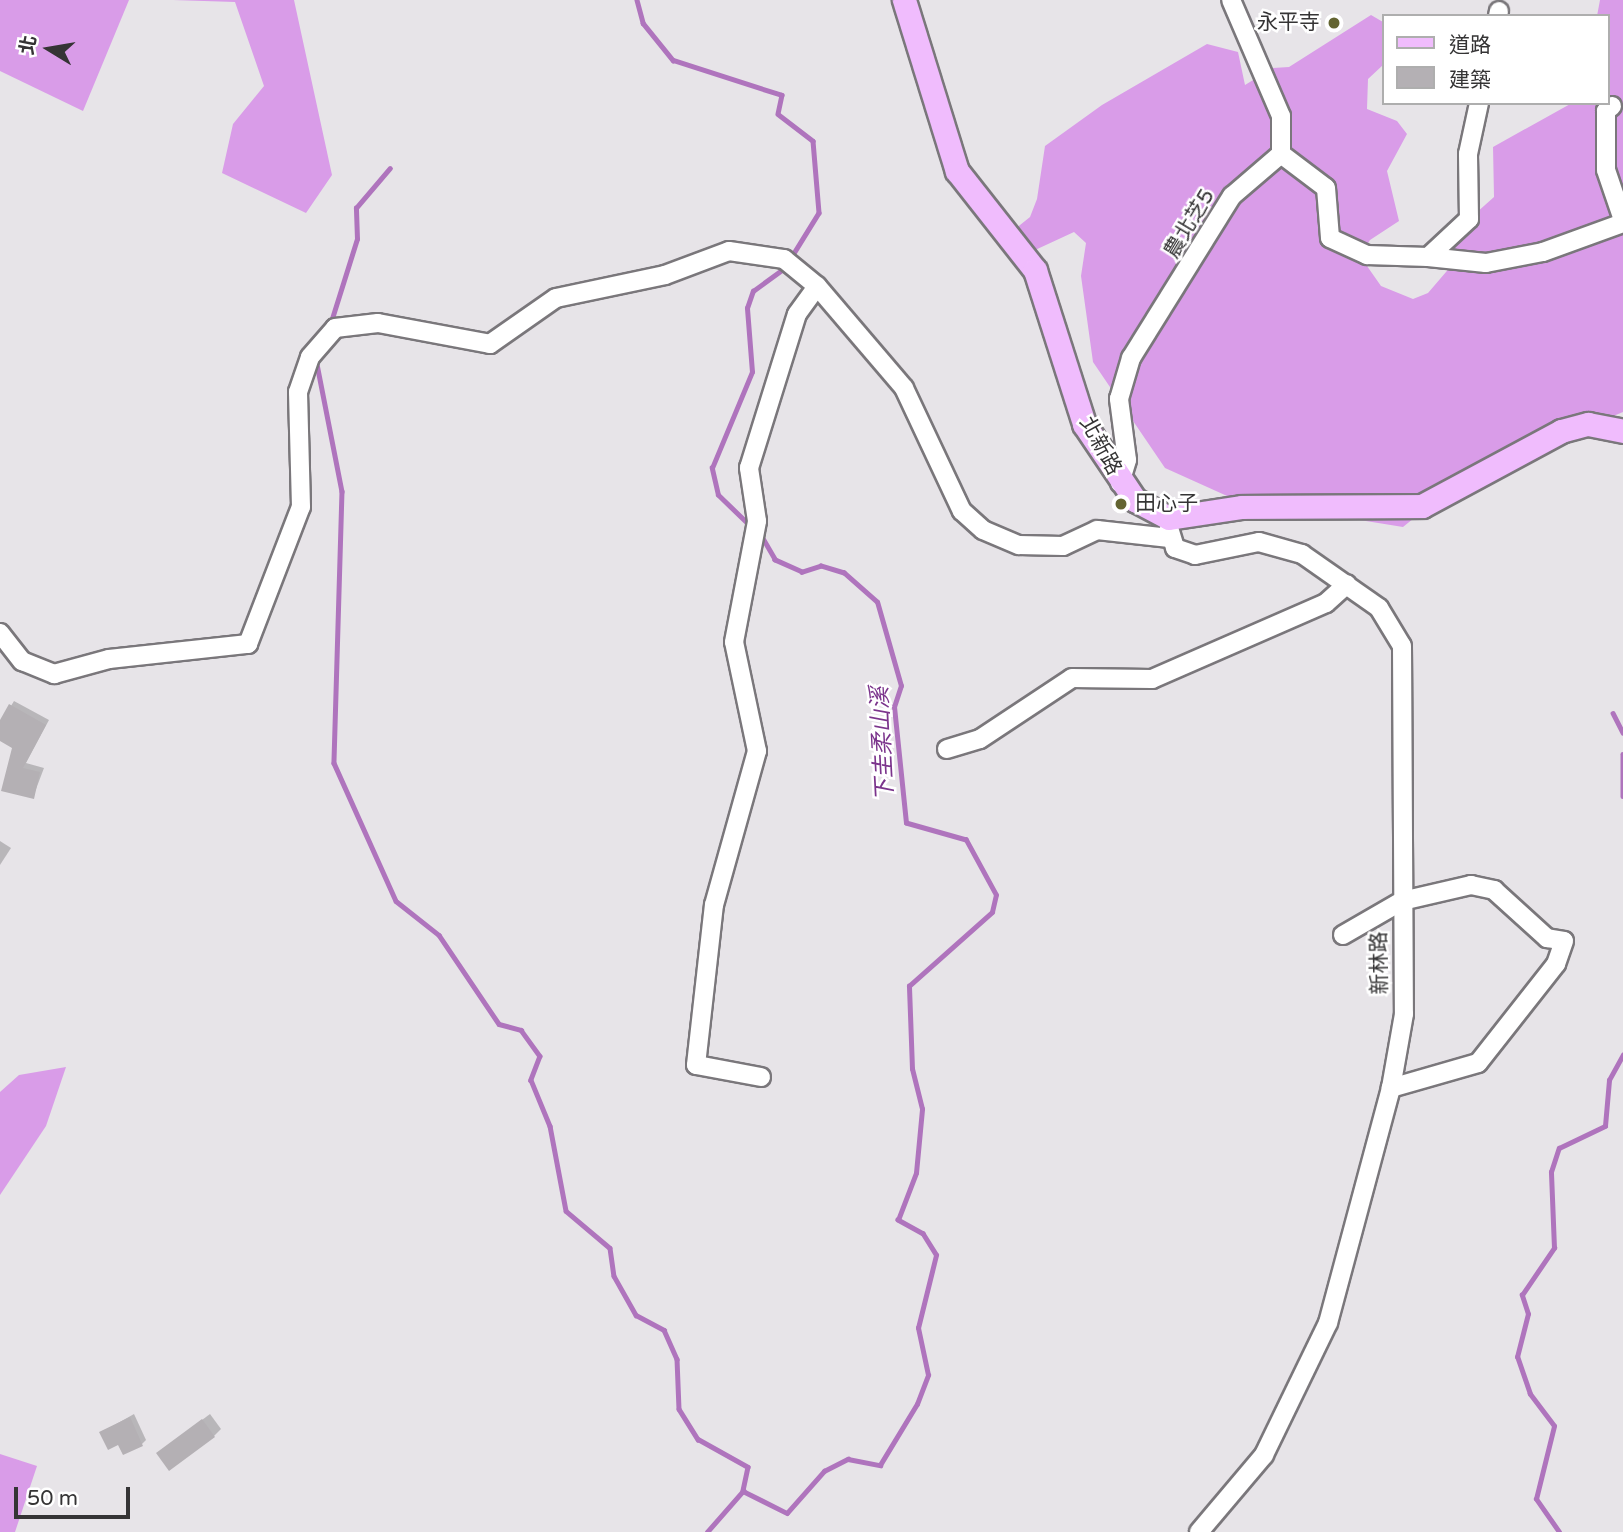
<!DOCTYPE html>
<meta charset="utf-8">
<style>
body{margin:0}
#map{position:relative;width:1623px;height:1532px;overflow:hidden;background:#e7e4e8;font-family:"Varela Round","Noto Sans TC",sans-serif}
div>[style]{position:absolute}
.forest>*{inset:0;background:#d99ce8}
.shadow>*{inset:0;background:#0003}
.stream>*{height:4.5px;margin:-2.25px;padding:0 2.25px;transform-origin:2.25px;border-radius:2.25px;background:#af74bd}
.building>*{inset:0;background:#b4b0b4}
.roads{filter:drop-shadow(2px 0 #7a777b) drop-shadow(-2px 0 #7a777b) drop-shadow(0 2px #7a777b) drop-shadow(0 -2px #7a777b)}
.minor>*{height:18px;margin:-9px;padding:0 9px;transform-origin:9px;border-radius:9px;background:#fff}
.major>*{height:23px;margin:-11.5px;padding:0 11.5px;transform-origin:11.5px;border-radius:11.5px;background:#f0bcfd}
.dots>*{width:19px;height:19px;translate:-50% -50%;box-sizing:border-box;border:4px solid #fff;border-radius:50%}
span{translate:-50% -50%;white-space:nowrap;text-align:center;line-height:1.15;-webkit-text-stroke:5px #fff;paint-order:stroke}
.poi-label{font-size:21px;color:#353435}
.right{translate:-100% -50%;text-align:right}
.left{translate:0 -50%;text-align:left}
.street-label{font-size:21px;color:#353435}
.water-label{font-size:23px;color:#7b348c;font-style:italic}
.legend{position:absolute;left:1382px;top:14px;width:228px;height:91px;box-sizing:border-box;background:#fff;border:2px solid #aeaeae;margin:0;padding:9px 12px;list-style:none;font-size:21px;color:#353435}
.legend li{display:flex;align-items:center;gap:14px;height:35px}
.legend b{width:35px;border:2px solid #aeaeae}
.north{position:absolute;left:14px;top:14px;width:70px;height:70px;-webkit-text-stroke:5px #fff;paint-order:stroke;rotate:281deg;font-size:19px;font-weight:700;line-height:28px;text-align:center;color:#353435}
.north::after{content:'';display:block;margin:auto;width:24px;height:32px;background:#353435;clip-path:polygon(50% 0,100% 100%,50% 72%,0 100%)}
.scale{position:absolute;left:14px;top:1487px;width:116px;height:32px;box-sizing:border-box;border:4px solid #353435;border-top:0;padding-left:9px;font-size:21px;line-height:24px;white-space:nowrap;color:#353435;-webkit-text-stroke:5px #fff;paint-order:stroke}
</style>
<div id="map">
<div class="forest">
<div style="clip-path:polygon(0 0,129px 0,83px 111px,0 71px)"></div>
<div style="clip-path:polygon(173px 0,294px 0,332px 175px,306px 213px,222px 173px,233px 124px,264px 86px,235px 2px)"></div>
<div style="clip-path:polygon(1600px 0,1623px 0,1623px 412px,1462px 479px,1403px 527px,1236px 500px,1165px 468px,1093px 362px,1081px 276px,1086px 243px,1074px 232px,1020px 257px,1005px 252px,1004px 238px,1030px 217px,1037px 199px,1045px 146px,1102px 105px,1207px 44px,1238px 52px,1245px 85px,1273px 68px,1289px 67px,1371px 15px,1383px 22px,1383px 65px,1368px 79px,1367px 109px,1397px 121px,1407px 134px,1387px 171px,1399px 221px,1370px 240px,1360px 256px,1381px 286px,1413px 299px,1428px 293px,1452px 265px,1457px 230px,1494px 197px,1493px 147px,1572px 103px,1607px 103px,1607px 16px,1597px 16px)"></div>
<div style="clip-path:polygon(66px 1067px,46px 1126px,0 1195px,0 1092px,19px 1075px)"></div>
<div style="clip-path:polygon(0 1454px,37px 1466px,15px 1532px,0 1532px)"></div>
</div>
<div class="shadow">
<div style="clip-path:polygon(14px 701px,49px 720px,26px 763px,44px 768px,33px 797px,14px 747px,0 739px,0 724px)"></div>
<div style="clip-path:polygon(0 841px,11px 848px,0 865px)"></div>
<div style="clip-path:polygon(134px 1414px,146px 1440px,142px 1444px,119px 1443px,102px 1432px)"></div>
<div style="clip-path:polygon(210px 1414px,221px 1429px,214px 1436px,158px 1453px)"></div>
</div>
<div class="stream">
<div style="left:637px;top:0;width:24px;rotate:75deg"></div>
<div style="left:643px;top:23px;width:48px;rotate:51deg"></div>
<div style="left:673px;top:60px;width:114px;rotate:17.8deg"></div>
<div style="left:782px;top:95px;width:19px;rotate:102deg"></div>
<div style="left:778px;top:114px;width:44px;rotate:37.6deg"></div>
<div style="left:813px;top:141px;width:72px;rotate:85.2deg"></div>
<div style="left:819px;top:213px;width:55px;rotate:121.7deg"></div>
<div style="left:330px;top:325px;width:90px;rotate:-72.6deg"></div>
<div style="left:357px;top:239px;width:31px;rotate:-92deg"></div>
<div style="left:356px;top:208px;width:52px;rotate:-49.6deg"></div>
<div style="left:316px;top:359px;width:135px;rotate:78.9deg"></div>
<div style="left:342px;top:491px;width:272px;rotate:91.7deg"></div>
<div style="left:334px;top:763px;width:151px;rotate:65.8deg"></div>
<div style="left:396px;top:901px;width:55px;rotate:38.3deg"></div>
<div style="left:439px;top:935px;width:107px;rotate:56deg"></div>
<div style="left:499px;top:1024px;width:23px;rotate:15deg"></div>
<div style="left:521px;top:1030px;width:32px;rotate:54deg"></div>
<div style="left:540px;top:1056px;width:26px;rotate:111deg"></div>
<div style="left:531px;top:1080px;width:50px;rotate:67.6deg"></div>
<div style="left:550px;top:1126px;width:86px;rotate:79.3deg"></div>
<div style="left:566px;top:1211px;width:57px;rotate:40.1deg"></div>
<div style="left:610px;top:1248px;width:28px;rotate:82deg"></div>
<div style="left:614px;top:1276px;width:45px;rotate:60.6deg"></div>
<div style="left:636px;top:1315px;width:32px;rotate:28deg"></div>
<div style="left:664px;top:1330px;width:32px;rotate:66deg"></div>
<div style="left:677px;top:1359px;width:50px;rotate:87.7deg"></div>
<div style="left:679px;top:1409px;width:36px;rotate:58deg"></div>
<div style="left:698px;top:1439px;width:57px;rotate:29.2deg"></div>
<div style="left:748px;top:1467px;width:25px;rotate:102deg"></div>
<div style="left:752px;top:528px;width:47px;rotate:-135.9deg"></div>
<div style="left:718px;top:495px;width:28px;rotate:-103deg"></div>
<div style="left:712px;top:468px;width:104px;rotate:-67.4deg"></div>
<div style="left:752px;top:372px;width:64px;rotate:-94.5deg"></div>
<div style="left:747px;top:308px;width:18px;rotate:-71deg"></div>
<div style="left:753px;top:291px;width:41px;rotate:-36deg"></div>
<div style="left:1613px;top:713px;width:22px;rotate:63deg"></div>
<div style="left:1623px;top:754px;width:42px;rotate:90deg"></div>
<div style="left:707px;top:1532px;width:55px;rotate:-48.7deg"></div>
<div style="left:743px;top:1491px;width:49px;rotate:26.6deg"></div>
<div style="left:787px;top:1513px;width:56px;rotate:-48.6deg"></div>
<div style="left:824px;top:1471px;width:27px;rotate:-27deg"></div>
<div style="left:848px;top:1459px;width:33px;rotate:11deg"></div>
<div style="left:880px;top:1465px;width:71px;rotate:-58.8deg"></div>
<div style="left:917px;top:1404px;width:31px;rotate:-69deg"></div>
<div style="left:928px;top:1375px;width:48px;rotate:-102deg"></div>
<div style="left:918px;top:1328px;width:75px;rotate:-76.1deg"></div>
<div style="left:936px;top:1255px;width:25px;rotate:-122deg"></div>
<div style="left:923px;top:1234px;width:29px;rotate:-151deg"></div>
<div style="left:898px;top:1220px;width:50px;rotate:-69deg"></div>
<div style="left:916px;top:1173px;width:64px;rotate:-84.6deg"></div>
<div style="left:922px;top:1109px;width:41px;rotate:-104deg"></div>
<div style="left:912px;top:1069px;width:83px;rotate:-92.1deg"></div>
<div style="left:909px;top:986px;width:111px;rotate:-41.7deg"></div>
<div style="left:992px;top:912px;width:17px;rotate:-77deg"></div>
<div style="left:996px;top:895px;width:63px;rotate:-118.6deg"></div>
<div style="left:966px;top:840px;width:62px;rotate:-164.2deg"></div>
<div style="left:906px;top:823px;width:117px;rotate:-95.9deg"></div>
<div style="left:894px;top:707px;width:22px;rotate:-72deg"></div>
<div style="left:901px;top:686px;width:87px;rotate:-105.9deg"></div>
<div style="left:877px;top:602px;width:44px;rotate:-138.7deg"></div>
<div style="left:844px;top:573px;width:24px;rotate:-163deg"></div>
<div style="left:821px;top:566px;width:20px;rotate:162deg"></div>
<div style="left:802px;top:572px;width:30px;rotate:-156deg"></div>
<div style="left:775px;top:560px;width:28px;rotate:-120deg"></div>
<div style="left:1559px;top:1532px;width:40px;rotate:-124.9deg"></div>
<div style="left:1536px;top:1499px;width:75px;rotate:-76.1deg"></div>
<div style="left:1554px;top:1426px;width:40px;rotate:-127deg"></div>
<div style="left:1530px;top:1394px;width:39px;rotate:-109deg"></div>
<div style="left:1517px;top:1357px;width:44px;rotate:-75.7deg"></div>
<div style="left:1528px;top:1314px;width:20px;rotate:-108deg"></div>
<div style="left:1522px;top:1295px;width:57px;rotate:-55.8deg"></div>
<div style="left:1554px;top:1248px;width:76px;rotate:-92.3deg"></div>
<div style="left:1551px;top:1172px;width:25px;rotate:-72deg"></div>
<div style="left:1559px;top:1148px;width:51px;rotate:-25.6deg"></div>
<div style="left:1605px;top:1126px;width:46px;rotate:-85deg"></div>
<div style="left:1609px;top:1080px;width:29px;rotate:-61deg"></div>
</div>
<div class="building">
<div style="clip-path:polygon(9px 704px,46px 725px,23px 768px,40px 772px,34px 799px,1px 791px,12px 748px,0 741px,0 720px)"></div>
<div style="clip-path:polygon(130px 1417px,143px 1446px,123px 1455px,118px 1445px,108px 1450px,99px 1432px)"></div>
<div style="clip-path:polygon(202px 1419px,215px 1437px,169px 1471px,156px 1453px)"></div>
</div>
<div class="roads">
<div class="minor">
<div style="left:1498px;top:16px;width:5px;rotate:-79deg"></div>
<div style="left:1612px;top:106px;width:8px;rotate:140deg"></div>
<div style="left:1606px;top:111px;width:59px;rotate:90deg"></div>
<div style="left:1606px;top:170px;width:53px;rotate:71.2deg"></div>
<div style="left:1281px;top:154px;width:56px;rotate:37.1deg"></div>
<div style="left:1326px;top:188px;width:50px;rotate:85.4deg"></div>
<div style="left:1330px;top:238px;width:41px;rotate:24.7deg"></div>
<div style="left:1367px;top:255px;width:61px;rotate:1.9deg"></div>
<div style="left:1428px;top:257px;width:56px;rotate:-42.8deg"></div>
<div style="left:1469px;top:219px;width:65px;rotate:-90.9deg"></div>
<div style="left:1468px;top:154px;width:52px;rotate:-77.8deg"></div>
<div style="left:1428px;top:257px;width:58px;rotate:5.9deg"></div>
<div style="left:1486px;top:263px;width:58px;rotate:-10.9deg"></div>
<div style="left:1543px;top:252px;width:85px;rotate:-19.9deg"></div>
<div style="left:1120px;top:483px;width:24px;rotate:-73deg"></div>
<div style="left:1127px;top:460px;width:62px;rotate:-97.5deg"></div>
<div style="left:1119px;top:399px;width:43px;rotate:-73.7deg"></div>
<div style="left:1131px;top:358px;width:191px;rotate:-58.1deg"></div>
<div style="left:1232px;top:196px;width:65px;rotate:-40.6deg"></div>
<div style="left:1281px;top:154px;width:38px;rotate:-90deg"></div>
<div style="left:1281px;top:116px;width:126px;rotate:-113.3deg"></div>
<div style="left:1169px;top:528px;width:21px;rotate:73deg"></div>
<div style="left:1175px;top:548px;width:21px;rotate:19deg"></div>
<div style="left:1195px;top:555px;width:65px;rotate:-11.5deg"></div>
<div style="left:1259px;top:542px;width:45px;rotate:15.6deg"></div>
<div style="left:1302px;top:554px;width:94px;rotate:35deg"></div>
<div style="left:1379px;top:608px;width:44px;rotate:58.8deg"></div>
<div style="left:1402px;top:646px;width:368px;rotate:89.7deg"></div>
<div style="left:1404px;top:1014px;width:75px;rotate:100deg"></div>
<div style="left:1391px;top:1088px;width:243px;rotate:105deg"></div>
<div style="left:1328px;top:1323px;width:147px;rotate:115.9deg"></div>
<div style="left:1264px;top:1455px;width:101px;rotate:130.2deg"></div>
<div style="left:0;top:633px;width:36px;rotate:52deg"></div>
<div style="left:22px;top:661px;width:35px;rotate:22deg"></div>
<div style="left:54px;top:674px;width:57px;rotate:-15.3deg"></div>
<div style="left:109px;top:659px;width:140px;rotate:-6.2deg"></div>
<div style="left:248px;top:644px;width:147px;rotate:-68.9deg"></div>
<div style="left:301px;top:507px;width:115px;rotate:-91.5deg"></div>
<div style="left:298px;top:392px;width:37px;rotate:-71deg"></div>
<div style="left:310px;top:357px;width:38px;rotate:-49deg"></div>
<div style="left:335px;top:328px;width:43px;rotate:-6.6deg"></div>
<div style="left:378px;top:323px;width:114px;rotate:10.6deg"></div>
<div style="left:490px;top:344px;width:80px;rotate:-34.9deg"></div>
<div style="left:556px;top:298px;width:111px;rotate:-11.9deg"></div>
<div style="left:665px;top:275px;width:68px;rotate:-20.6deg"></div>
<div style="left:729px;top:251px;width:56px;rotate:8.3deg"></div>
<div style="left:784px;top:259px;width:43px;rotate:39.3deg"></div>
<div style="left:817px;top:286px;width:134px;rotate:49.5deg"></div>
<div style="left:904px;top:388px;width:136px;rotate:64.8deg"></div>
<div style="left:962px;top:511px;width:28px;rotate:42deg"></div>
<div style="left:983px;top:530px;width:39px;rotate:23deg"></div>
<div style="left:1019px;top:545px;width:44px;rotate:1.3deg"></div>
<div style="left:1063px;top:546px;width:38px;rotate:-25deg"></div>
<div style="left:1097px;top:530px;width:73px;rotate:6.3deg"></div>
<div style="left:947px;top:749px;width:34px;rotate:-17deg"></div>
<div style="left:980px;top:739px;width:110px;rotate:-33.5deg"></div>
<div style="left:1072px;top:678px;width:80px;rotate:0.7deg"></div>
<div style="left:1152px;top:679px;width:190px;rotate:-23.6deg"></div>
<div style="left:1326px;top:603px;width:28px;rotate:-42deg"></div>
<div style="left:1343px;top:935px;width:68px;rotate:-30deg"></div>
<div style="left:1402px;top:901px;width:71px;rotate:-13.1deg"></div>
<div style="left:1471px;top:885px;width:24px;rotate:12deg"></div>
<div style="left:1494px;top:890px;width:72px;rotate:42.2deg"></div>
<div style="left:1547px;top:938px;width:17px;rotate:10deg"></div>
<div style="left:1564px;top:941px;width:24px;rotate:109deg"></div>
<div style="left:1556px;top:964px;width:126px;rotate:128.2deg"></div>
<div style="left:1478px;top:1063px;width:91px;rotate:164deg"></div>
<div style="left:761px;top:1077px;width:66px;rotate:-169.5deg"></div>
<div style="left:696px;top:1065px;width:161px;rotate:-83.6deg"></div>
<div style="left:714px;top:905px;width:160px;rotate:-74.4deg"></div>
<div style="left:757px;top:751px;width:111px;rotate:-101.9deg"></div>
<div style="left:734px;top:642px;width:123px;rotate:-79.2deg"></div>
<div style="left:757px;top:521px;width:54px;rotate:-98.6deg"></div>
<div style="left:749px;top:468px;width:161px;rotate:-72.7deg"></div>
<div style="left:797px;top:314px;width:34px;rotate:-54deg"></div>
</div>
<div class="major">
<div style="left:904px;top:0;width:179px;rotate:72.8deg"></div>
<div style="left:957px;top:171px;width:126px;rotate:51.8deg"></div>
<div style="left:1035px;top:270px;width:162px;rotate:72.3deg"></div>
<div style="left:1084px;top:424px;width:92px;rotate:56.1deg"></div>
<div style="left:1135px;top:500px;width:38px;rotate:28deg"></div>
<div style="left:1169px;top:518px;width:74px;rotate:-8.6deg"></div>
<div style="left:1242px;top:507px;width:180px;rotate:-0.3deg"></div>
<div style="left:1422px;top:506px;width:158px;rotate:-28.3deg"></div>
<div style="left:1561px;top:431px;width:28px;rotate:-15deg"></div>
<div style="left:1588px;top:424px;width:36px;rotate:11deg"></div>
</div>
</div>
<div class="dots">
<div style="left:1334px;top:23px;background:#636431"></div>
<div style="left:1121px;top:504px;background:#636431"></div>
</div>
<div class="poi-label">
<span class="right" style="left:1320px;top:23px">永平寺</span>
<span class="left" style="left:1135px;top:504px">田心子</span>
</div>
<div class="street-label">
<span style="left:1190px;top:224px;rotate:-59deg">農北芝5</span>
<span style="left:1100px;top:446px;rotate:61deg">北新路</span>
<span style="left:1380px;top:963px;rotate:-91deg">新林路</span>
</div>
<div class="water-label">
<span style="left:883px;top:744px;rotate:-93deg">下圭柔山溪</span>
</div>
<ul class="legend">
<li><b style="height:9px;background:#f0bcfd"></b>道路</li>
<li><b style="height:19px;background:#b4b0b4"></b>建築</li>
</ul>
<div class="north">北</div>
<div class="scale">50 m</div>
</div>
